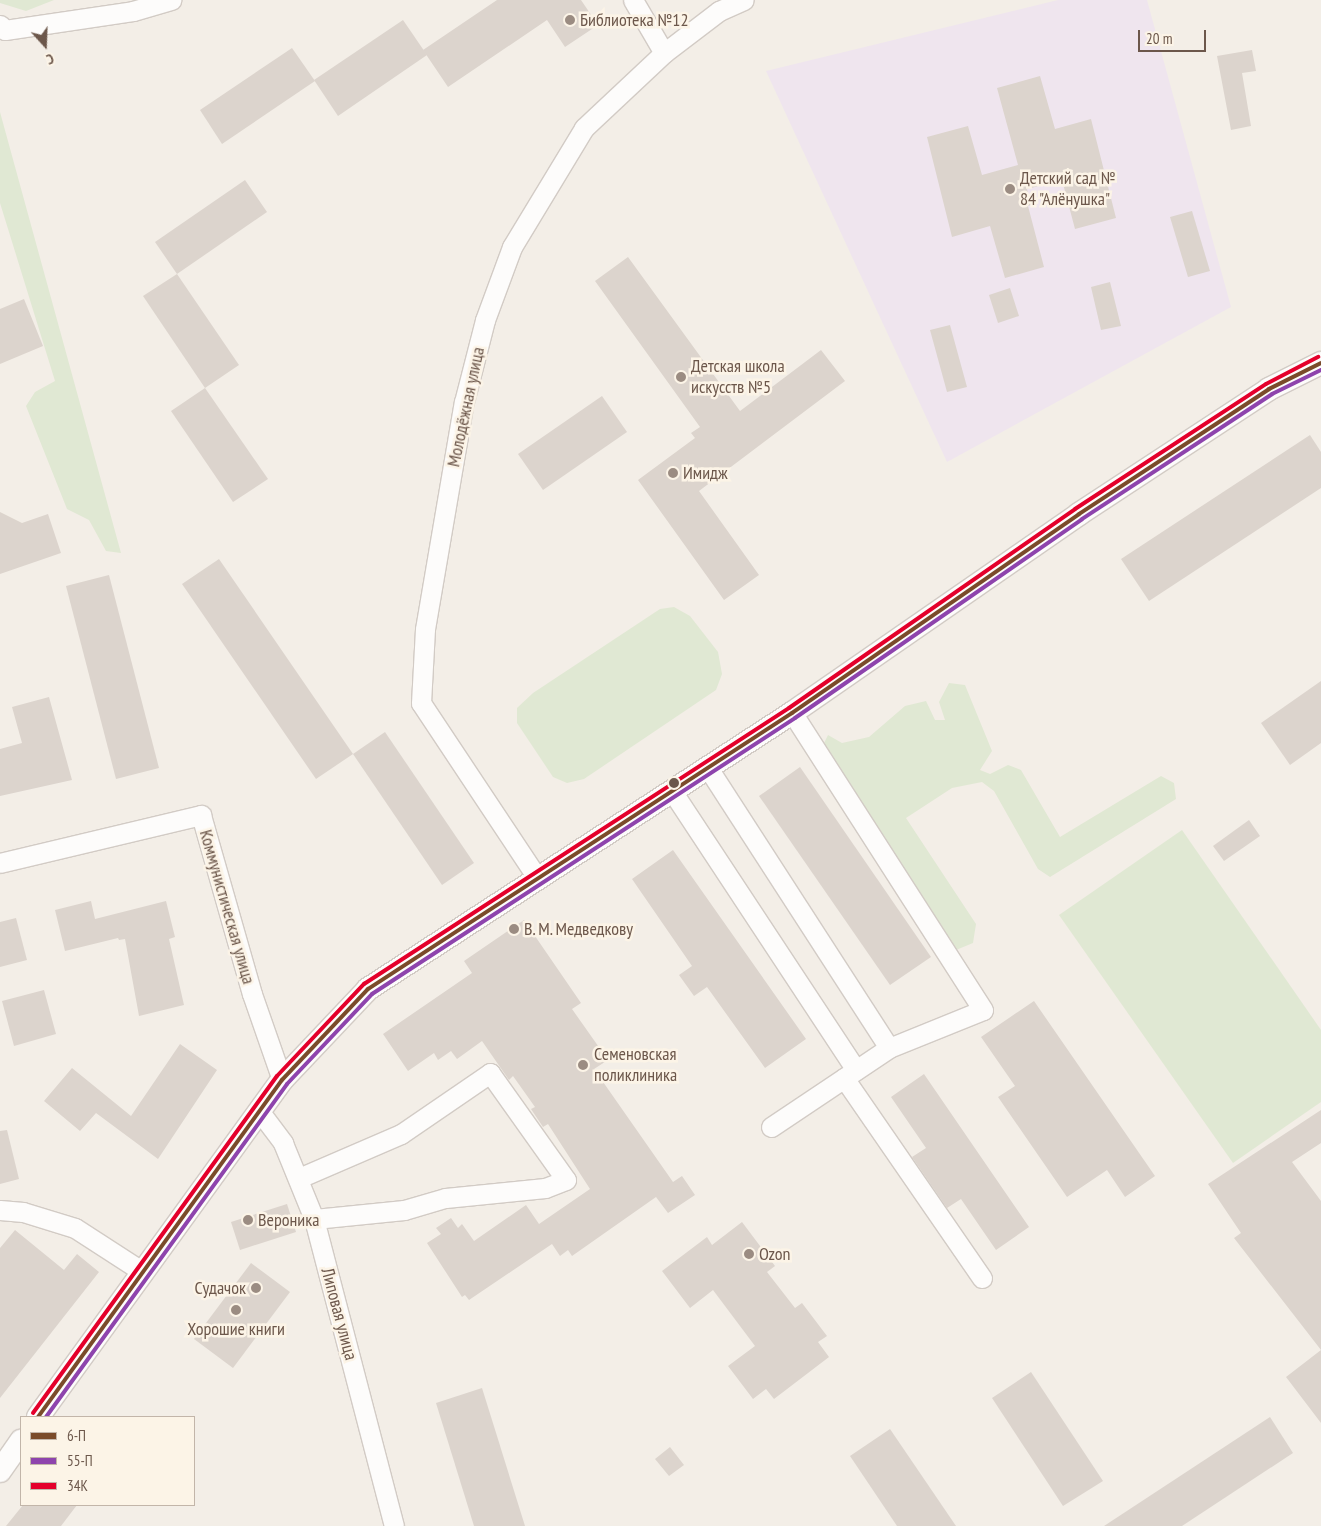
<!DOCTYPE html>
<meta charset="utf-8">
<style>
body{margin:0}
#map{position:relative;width:1321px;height:1526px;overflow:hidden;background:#f3eee7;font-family:"PT Sans Narrow",sans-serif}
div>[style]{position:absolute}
.education>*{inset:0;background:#efe5ee}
.green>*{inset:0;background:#e0e8d3}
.building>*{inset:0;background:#dcd4cd}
.roads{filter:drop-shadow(1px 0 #d2cbc5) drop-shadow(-1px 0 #d2cbc5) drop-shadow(0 1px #d2cbc5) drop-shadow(0 -1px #d2cbc5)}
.minor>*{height:19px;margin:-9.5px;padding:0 9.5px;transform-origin:9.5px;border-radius:9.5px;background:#fdfcfb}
.tertiary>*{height:22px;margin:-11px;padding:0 11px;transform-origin:11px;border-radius:11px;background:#fdfcfb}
.bus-1>*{height:4px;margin:-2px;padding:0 2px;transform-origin:2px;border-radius:2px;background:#7a4b2a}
.bus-2>*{height:4px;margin:-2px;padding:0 2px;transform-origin:2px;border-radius:2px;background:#8e44ad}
.bus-3>*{height:4px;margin:-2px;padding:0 2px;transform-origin:2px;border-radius:2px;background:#e4002b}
.dots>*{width:14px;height:14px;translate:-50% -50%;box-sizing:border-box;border:2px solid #fcf4e7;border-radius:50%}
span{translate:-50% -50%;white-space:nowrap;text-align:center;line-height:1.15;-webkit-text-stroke:5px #fcf4e7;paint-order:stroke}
.poi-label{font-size:18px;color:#6c574b}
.left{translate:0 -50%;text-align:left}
.right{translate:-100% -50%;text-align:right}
.street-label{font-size:18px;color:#6c574b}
.legend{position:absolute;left:20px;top:1416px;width:175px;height:90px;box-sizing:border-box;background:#fcf4e7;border:1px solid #c2b5a9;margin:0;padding:6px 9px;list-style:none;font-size:15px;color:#6c574b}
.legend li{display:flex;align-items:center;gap:10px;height:25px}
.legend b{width:25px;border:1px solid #c2b5a9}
.north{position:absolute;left:20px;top:20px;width:50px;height:50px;-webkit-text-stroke:4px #fcf4e7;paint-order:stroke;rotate:160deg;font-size:14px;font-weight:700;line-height:20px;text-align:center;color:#6c574b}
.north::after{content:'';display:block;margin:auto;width:18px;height:22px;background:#6c574b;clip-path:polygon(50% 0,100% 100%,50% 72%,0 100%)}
.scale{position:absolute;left:1138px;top:30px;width:68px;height:22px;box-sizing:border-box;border:2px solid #6c574b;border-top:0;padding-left:6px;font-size:15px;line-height:18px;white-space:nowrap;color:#6c574b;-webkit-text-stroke:4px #fcf4e7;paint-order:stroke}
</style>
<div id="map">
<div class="education">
<div style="clip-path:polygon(1058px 0,1147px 0,1231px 307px,947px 462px,766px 71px)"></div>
</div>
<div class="green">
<div style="clip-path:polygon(0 0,54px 0,26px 11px,0 3px)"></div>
<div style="clip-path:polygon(0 112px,121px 553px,106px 551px,89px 520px,67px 509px,26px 406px,35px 392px,55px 381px,0 203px)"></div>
<div style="clip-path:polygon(674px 607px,690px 616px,718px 652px,722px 674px,716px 690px,584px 779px,567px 783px,553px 777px,517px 723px,517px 708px,533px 693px,660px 609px)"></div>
<div style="clip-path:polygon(949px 683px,965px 685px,992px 751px,980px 770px,990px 774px,1008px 765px,1021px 770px,1060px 837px,1161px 776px,1174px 783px,1176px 799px,1050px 877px,1038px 869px,994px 791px,982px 782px,952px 788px,906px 818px,976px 924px,973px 943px,956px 950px,824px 743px,828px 735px,842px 743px,869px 737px,905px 706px,926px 701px,935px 720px,945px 720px,939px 702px)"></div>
<div style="clip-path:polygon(1182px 830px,1321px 1030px,1321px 1102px,1233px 1163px,1059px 915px)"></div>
</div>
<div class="building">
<div style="clip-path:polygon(497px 0,581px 0,598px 25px,565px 47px,547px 20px,448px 87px,423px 50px)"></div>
<div style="clip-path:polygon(403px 20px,427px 55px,338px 116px,314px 80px)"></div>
<div style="clip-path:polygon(292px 48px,315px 81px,222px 144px,200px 110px)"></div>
<div style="clip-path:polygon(1252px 50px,1256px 71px,1242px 73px,1251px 126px,1231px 130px,1217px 56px)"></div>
<div style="clip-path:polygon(1040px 76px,1055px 129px,1091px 119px,1116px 218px,1075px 229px,1062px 180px,1027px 189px,1031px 205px,1028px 206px,1044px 267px,1005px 278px,990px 226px,952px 237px,927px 137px,968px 126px,982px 175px,1018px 165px,997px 88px)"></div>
<div style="clip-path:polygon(245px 180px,267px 212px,177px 274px,155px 242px)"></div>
<div style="clip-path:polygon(1192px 211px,1210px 271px,1188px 277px,1170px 217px)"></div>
<div style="clip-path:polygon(628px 257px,740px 411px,821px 350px,845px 381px,699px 491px,759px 575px,724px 600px,638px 480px,695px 438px,691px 433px,700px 427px,595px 281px)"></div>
<div style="clip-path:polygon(177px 274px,239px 365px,205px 388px,143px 296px)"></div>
<div style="clip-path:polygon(1110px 282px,1121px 326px,1101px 330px,1091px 287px)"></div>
<div style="clip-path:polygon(1010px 288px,1019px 316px,998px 323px,989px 295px)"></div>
<div style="clip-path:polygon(24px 299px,43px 346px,0 364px,0 309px)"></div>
<div style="clip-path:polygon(950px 325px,967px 387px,947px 392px,930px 330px)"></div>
<div style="clip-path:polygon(205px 388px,268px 479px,233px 502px,171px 411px)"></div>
<div style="clip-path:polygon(602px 396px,627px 432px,543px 490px,518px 454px)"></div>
<div style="clip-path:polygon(1310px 435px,1321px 452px,1321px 488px,1149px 601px,1121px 559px)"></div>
<div style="clip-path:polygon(0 512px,22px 523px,48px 514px,61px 553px,0 574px)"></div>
<div style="clip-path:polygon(219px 559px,353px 754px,316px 779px,182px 584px)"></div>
<div style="clip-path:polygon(109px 575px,159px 768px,116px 779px,66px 586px)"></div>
<div style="clip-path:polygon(1321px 681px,1321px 743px,1290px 765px,1261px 723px)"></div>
<div style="clip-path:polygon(49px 697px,72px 780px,0 796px,0 749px,22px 743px,12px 707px)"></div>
<div style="clip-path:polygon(385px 732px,474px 863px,442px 885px,353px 754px)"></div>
<div style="clip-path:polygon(800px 767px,931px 957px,890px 985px,759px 796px)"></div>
<div style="clip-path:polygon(1249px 820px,1260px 836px,1224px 861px,1213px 846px)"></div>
<div style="clip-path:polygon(673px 850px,806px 1039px,765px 1068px,707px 987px,694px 996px,679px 975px,692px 966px,632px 879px)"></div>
<div style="clip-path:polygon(91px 901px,95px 919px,166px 901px,175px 937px,169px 939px,184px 1005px,139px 1016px,125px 939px,119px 940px,118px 938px,65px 951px,55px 910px)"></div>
<div style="clip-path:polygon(16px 918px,27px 960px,0 967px,0 922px)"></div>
<div style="clip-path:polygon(524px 920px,581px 1003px,572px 1009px,608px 1060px,594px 1069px,673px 1182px,682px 1176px,695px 1195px,668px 1213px,656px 1197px,572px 1256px,568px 1250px,560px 1256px,552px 1244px,469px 1300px,465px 1295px,462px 1297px,427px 1243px,441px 1234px,436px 1228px,451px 1218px,458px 1228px,462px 1224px,474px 1241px,526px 1205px,539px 1224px,590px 1189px,548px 1124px,543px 1127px,531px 1109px,535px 1107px,513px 1076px,509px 1080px,482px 1041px,457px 1059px,451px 1051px,438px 1060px,434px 1053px,408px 1071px,383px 1034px,472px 973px,464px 961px)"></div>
<div style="clip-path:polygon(44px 990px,56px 1034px,14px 1046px,2px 1001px)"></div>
<div style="clip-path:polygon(1034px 1001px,1155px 1176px,1125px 1197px,1107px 1170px,1067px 1197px,998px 1097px,1015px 1086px,981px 1037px)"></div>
<div style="clip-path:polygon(180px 1044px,217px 1070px,158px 1159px,96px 1113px,80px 1131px,44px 1101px,72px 1068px,131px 1116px)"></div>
<div style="clip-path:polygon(924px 1074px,1029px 1227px,996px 1250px,961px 1199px,947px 1208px,912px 1157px,926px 1148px,891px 1097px)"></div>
<div style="clip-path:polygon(1321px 1110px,1321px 1143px,1292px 1162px,1321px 1201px,1321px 1423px,1286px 1377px,1321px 1350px,1234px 1238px,1241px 1233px,1208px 1184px)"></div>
<div style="clip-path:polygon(7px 1130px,19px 1179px,0 1184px,0 1131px)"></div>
<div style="clip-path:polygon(287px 1204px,296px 1232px,240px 1250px,231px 1222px)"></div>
<div style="clip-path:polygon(742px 1222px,775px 1266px,767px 1272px,795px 1308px,802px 1303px,827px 1336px,818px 1342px,829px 1357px,774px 1399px,766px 1389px,753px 1399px,728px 1366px,755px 1346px,713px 1290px,690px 1308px,662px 1271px,707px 1237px,712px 1245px)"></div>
<div style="clip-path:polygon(15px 1230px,64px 1270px,77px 1254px,99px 1272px,0 1398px,0 1248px)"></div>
<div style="clip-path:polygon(251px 1263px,290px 1292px,233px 1368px,194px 1339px)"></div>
<div style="clip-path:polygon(1031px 1372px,1103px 1481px,1063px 1506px,992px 1398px)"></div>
<div style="clip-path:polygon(482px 1388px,525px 1526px,474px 1526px,436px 1403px)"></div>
<div style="clip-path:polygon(1270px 1417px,1293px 1453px,1182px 1526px,1104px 1526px)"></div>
<div style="clip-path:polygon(890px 1429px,956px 1526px,897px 1526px,850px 1456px)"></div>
<div style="clip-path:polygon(670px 1447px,684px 1465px,669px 1476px,655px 1459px)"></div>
<div style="clip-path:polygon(23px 1505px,77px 1505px,61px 1526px,6px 1526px)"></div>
</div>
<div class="roads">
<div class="minor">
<div style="left:633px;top:0;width:61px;rotate:59.7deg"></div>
<div style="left:0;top:25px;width:7px;rotate:45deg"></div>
<div style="left:5px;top:30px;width:129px;rotate:-8.4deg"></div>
<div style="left:133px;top:11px;width:40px;rotate:-16deg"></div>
<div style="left:708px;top:768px;width:333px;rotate:57.1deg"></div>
<div style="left:889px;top:1048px;width:101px;rotate:-22deg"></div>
<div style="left:983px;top:1010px;width:353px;rotate:-122.7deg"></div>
<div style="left:672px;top:791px;width:334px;rotate:56.6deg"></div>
<div style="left:0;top:863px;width:207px;rotate:-13.4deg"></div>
<div style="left:201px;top:815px;width:186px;rotate:74.1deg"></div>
<div style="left:252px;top:994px;width:91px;rotate:70.8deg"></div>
<div style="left:538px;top:879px;width:211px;rotate:-123.6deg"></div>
<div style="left:421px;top:703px;width:74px;rotate:-86.9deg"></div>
<div style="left:425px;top:629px;width:230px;rotate:-80.3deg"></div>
<div style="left:464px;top:402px;width:85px;rotate:-75.6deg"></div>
<div style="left:485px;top:320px;width:78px;rotate:-69.7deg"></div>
<div style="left:512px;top:247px;width:139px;rotate:-58.8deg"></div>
<div style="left:584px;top:128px;width:110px;rotate:-43.2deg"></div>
<div style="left:664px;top:53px;width:69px;rotate:-37.4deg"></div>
<div style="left:719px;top:11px;width:27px;rotate:-24deg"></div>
<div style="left:844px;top:1078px;width:243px;rotate:55.4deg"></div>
<div style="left:260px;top:1112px;width:39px;rotate:53deg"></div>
<div style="left:283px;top:1143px;width:82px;rotate:67.8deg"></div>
<div style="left:314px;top:1219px;width:317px;rotate:75.4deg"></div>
<div style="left:771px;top:1127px;width:142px;rotate:-33.8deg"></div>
<div style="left:299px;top:1178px;width:111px;rotate:-23.3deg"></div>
<div style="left:401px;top:1134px;width:108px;rotate:-34.4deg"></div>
<div style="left:490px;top:1073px;width:131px;rotate:54.6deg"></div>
<div style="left:566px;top:1180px;width:22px;rotate:159deg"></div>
<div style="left:545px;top:1188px;width:100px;rotate:174.3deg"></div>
<div style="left:445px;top:1198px;width:43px;rotate:163.7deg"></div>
<div style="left:404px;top:1210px;width:90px;rotate:174.3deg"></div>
<div style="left:0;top:1210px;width:23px;rotate:5deg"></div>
<div style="left:23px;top:1212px;width:54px;rotate:17.1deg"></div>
<div style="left:75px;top:1228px;width:81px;rotate:32.9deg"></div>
</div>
<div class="tertiary">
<div style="left:38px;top:1417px;width:416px;rotate:-54.1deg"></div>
<div style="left:282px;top:1080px;width:125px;rotate:-46.6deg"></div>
<div style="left:368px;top:989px;width:506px;rotate:-33.06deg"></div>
<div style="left:792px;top:713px;width:349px;rotate:-34.7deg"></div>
<div style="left:1079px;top:514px;width:227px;rotate:-33.3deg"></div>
<div style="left:1269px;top:389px;width:58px;rotate:-26.6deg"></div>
<div style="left:0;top:1471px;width:37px;rotate:-55deg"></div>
</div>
</div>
<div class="bus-1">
<div style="left:38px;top:1417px;width:416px;rotate:-54.1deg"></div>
<div style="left:282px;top:1080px;width:125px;rotate:-46.6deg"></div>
<div style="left:368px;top:989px;width:506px;rotate:-33.06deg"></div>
<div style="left:792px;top:713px;width:349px;rotate:-34.7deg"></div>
<div style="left:1079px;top:514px;width:227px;rotate:-33.3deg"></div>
<div style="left:1269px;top:389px;width:58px;rotate:-26.6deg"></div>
</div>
<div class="bus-2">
<div style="left:46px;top:1417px;width:411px;rotate:-54.1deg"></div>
<div style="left:287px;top:1084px;width:124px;rotate:-46.6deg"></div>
<div style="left:372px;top:994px;width:505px;rotate:-33.12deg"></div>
<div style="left:795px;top:718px;width:349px;rotate:-34.7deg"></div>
<div style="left:1082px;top:519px;width:227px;rotate:-33.3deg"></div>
<div style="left:1272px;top:394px;width:55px;rotate:-26.1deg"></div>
</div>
<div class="bus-3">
<div style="left:33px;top:1413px;width:416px;rotate:-54.1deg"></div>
<div style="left:277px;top:1076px;width:127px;rotate:-46.6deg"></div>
<div style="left:364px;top:984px;width:507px;rotate:-33deg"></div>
<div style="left:789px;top:708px;width:348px;rotate:-34.8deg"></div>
<div style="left:1075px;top:509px;width:228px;rotate:-33.2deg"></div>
<div style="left:1266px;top:384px;width:59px;rotate:-27.4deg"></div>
</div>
<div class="dots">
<div style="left:570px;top:20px;background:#9b8c82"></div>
<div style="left:1010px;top:189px;background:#9b8c82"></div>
<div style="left:681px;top:377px;background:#9b8c82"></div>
<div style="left:673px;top:473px;background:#9b8c82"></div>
<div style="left:674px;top:783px;background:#6c574b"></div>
<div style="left:514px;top:929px;background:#9b8c82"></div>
<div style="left:583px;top:1065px;background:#9b8c82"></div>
<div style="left:248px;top:1220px;background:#9b8c82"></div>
<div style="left:749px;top:1254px;background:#9b8c82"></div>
<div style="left:256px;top:1288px;background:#9b8c82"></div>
<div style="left:236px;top:1310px;background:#9b8c82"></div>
</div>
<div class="poi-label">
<span class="left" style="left:580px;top:20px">Библиотека №12</span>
<span class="left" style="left:1020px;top:189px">Детский сад №<br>84 "Алёнушка"</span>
<span class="left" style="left:691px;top:377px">Детская школа<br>искусств №5</span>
<span class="left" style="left:683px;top:473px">Имидж</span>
<span class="left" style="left:524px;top:929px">В. М. Медведкову</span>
<span class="left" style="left:594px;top:1065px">Семеновская<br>поликлиника</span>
<span class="left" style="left:258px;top:1220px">Вероника</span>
<span class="left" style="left:759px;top:1254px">Ozon</span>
<span class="right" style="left:246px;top:1288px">Судачок</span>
<span style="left:236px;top:1329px">Хорошие книги</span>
</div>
<div class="street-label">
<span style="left:466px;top:407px;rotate:-78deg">Молодёжная улица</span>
<span style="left:227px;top:907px;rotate:74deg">Коммунистическая улица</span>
<span style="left:339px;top:1314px;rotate:75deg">Липовая улица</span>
</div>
<ul class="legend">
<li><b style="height:6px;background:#7a4b2a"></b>6-П</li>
<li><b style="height:6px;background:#8e44ad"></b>55-П</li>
<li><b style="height:6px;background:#e4002b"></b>34К</li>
</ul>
<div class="north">С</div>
<div class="scale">20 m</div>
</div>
